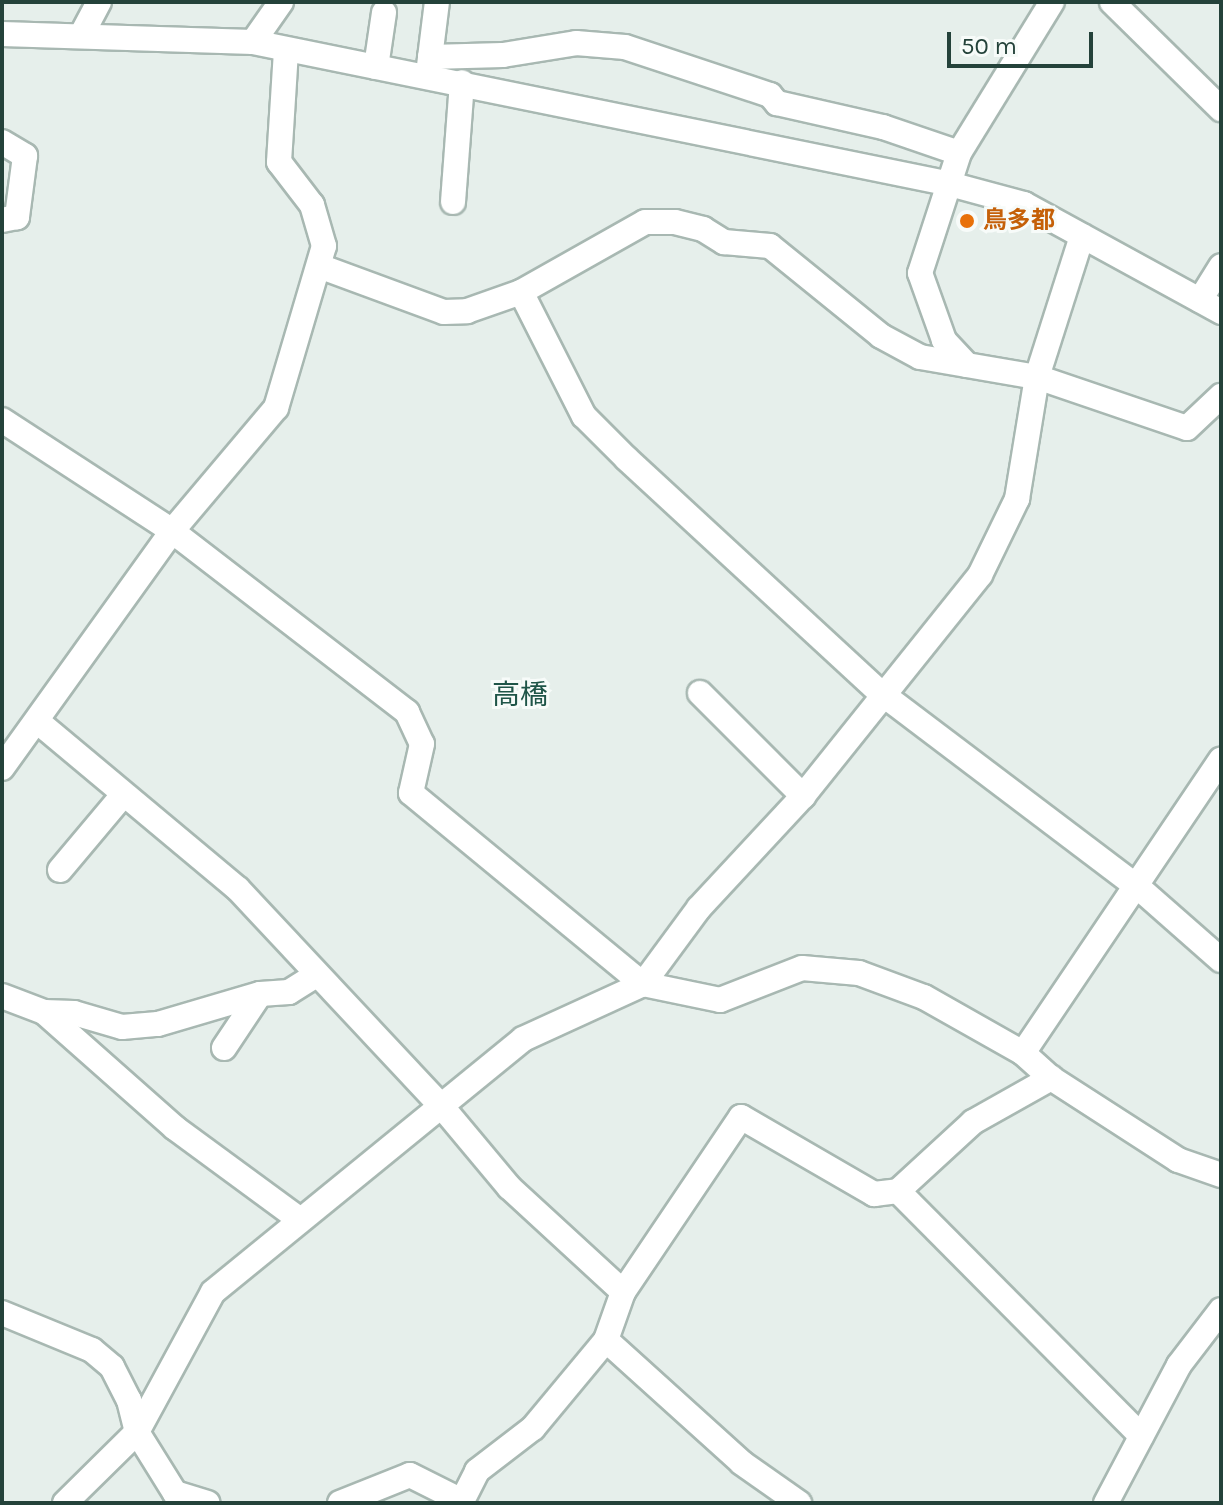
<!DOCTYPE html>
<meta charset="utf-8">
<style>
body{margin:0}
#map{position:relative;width:1223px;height:1505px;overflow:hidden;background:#e6efeb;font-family:Karla,"Noto Sans JP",sans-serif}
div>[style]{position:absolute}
.roads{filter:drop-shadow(2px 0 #a8b8b2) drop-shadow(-2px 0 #a8b8b2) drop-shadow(0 2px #a8b8b2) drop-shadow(0 -2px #a8b8b2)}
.minor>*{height:24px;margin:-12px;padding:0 12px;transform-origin:12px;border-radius:12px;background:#fff}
.dots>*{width:22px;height:22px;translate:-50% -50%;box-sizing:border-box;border:4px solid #f7fbf9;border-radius:50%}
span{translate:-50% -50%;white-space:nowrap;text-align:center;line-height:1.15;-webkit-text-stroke:6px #f7fbf9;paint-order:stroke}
.food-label{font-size:24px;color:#c56008;font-weight:700}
.left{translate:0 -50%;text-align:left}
.quarter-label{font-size:28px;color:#1f5548}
.frame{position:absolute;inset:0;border:4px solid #24423a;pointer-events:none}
.scale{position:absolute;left:947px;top:32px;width:146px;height:36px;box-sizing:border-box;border:4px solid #24423a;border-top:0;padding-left:10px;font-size:24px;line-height:28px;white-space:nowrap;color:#24423a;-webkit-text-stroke:6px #f7fbf9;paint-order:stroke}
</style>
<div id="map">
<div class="roads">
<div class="minor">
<div style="left:1112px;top:2px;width:153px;rotate:44.5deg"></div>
<div style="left:2px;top:34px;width:251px;rotate:1.8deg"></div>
<div style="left:253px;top:42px;width:707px;rotate:11.5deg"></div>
<div style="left:946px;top:183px;width:81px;rotate:15.1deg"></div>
<div style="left:1024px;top:204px;width:225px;rotate:28.7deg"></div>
<div style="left:82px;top:34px;width:36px;rotate:-62deg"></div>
<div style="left:253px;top:42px;width:49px;rotate:-55deg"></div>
<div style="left:430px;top:57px;width:73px;rotate:-1.6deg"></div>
<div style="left:503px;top:55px;width:74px;rotate:-9.3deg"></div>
<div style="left:576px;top:43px;width:49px;rotate:4.7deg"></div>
<div style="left:625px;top:47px;width:153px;rotate:18.3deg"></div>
<div style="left:770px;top:95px;width:11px;rotate:49deg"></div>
<div style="left:777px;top:103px;width:109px;rotate:12.8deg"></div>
<div style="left:883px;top:127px;width:80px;rotate:18.9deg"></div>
<div style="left:376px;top:67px;width:55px;rotate:-81.6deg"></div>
<div style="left:428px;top:74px;width:73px;rotate:-82.9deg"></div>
<div style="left:2px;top:142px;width:27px;rotate:31deg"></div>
<div style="left:25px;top:156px;width:62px;rotate:97.5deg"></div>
<div style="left:17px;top:217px;width:15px;rotate:169deg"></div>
<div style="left:453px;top:202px;width:120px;rotate:-85.7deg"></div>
<div style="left:319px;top:266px;width:133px;rotate:20.2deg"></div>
<div style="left:444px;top:312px;width:23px;rotate:-2deg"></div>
<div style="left:467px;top:311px;width:57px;rotate:-19.4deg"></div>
<div style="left:521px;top:292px;width:142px;rotate:-29.4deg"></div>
<div style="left:645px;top:222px;width:30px"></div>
<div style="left:675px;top:222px;width:29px;rotate:14deg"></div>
<div style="left:703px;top:229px;width:25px;rotate:32deg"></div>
<div style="left:724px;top:242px;width:46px;rotate:5deg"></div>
<div style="left:770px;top:246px;width:143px;rotate:39deg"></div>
<div style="left:881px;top:336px;width:44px;rotate:28.3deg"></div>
<div style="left:920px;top:357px;width:119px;rotate:9.7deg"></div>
<div style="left:1037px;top:377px;width:158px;rotate:18.8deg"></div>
<div style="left:1187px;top:428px;width:47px;rotate:-43.3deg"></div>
<div style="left:521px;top:292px;width:139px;rotate:63.1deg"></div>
<div style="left:584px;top:416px;width:61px;rotate:45deg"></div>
<div style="left:627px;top:459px;width:345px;rotate:42.7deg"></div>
<div style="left:881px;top:693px;width:323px;rotate:37.1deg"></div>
<div style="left:1139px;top:888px;width:109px;rotate:41.3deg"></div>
<div style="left:1200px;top:300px;width:40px;rotate:-58deg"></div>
<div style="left:967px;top:365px;width:34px;rotate:-133deg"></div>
<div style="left:944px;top:340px;width:71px;rotate:-109.7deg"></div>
<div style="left:920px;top:273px;width:126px;rotate:-72deg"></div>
<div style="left:959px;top:153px;width:177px;rotate:-58.4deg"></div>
<div style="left:2px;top:420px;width:203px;rotate:33.1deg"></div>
<div style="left:172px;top:531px;width:297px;rotate:37.6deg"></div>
<div style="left:407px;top:712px;width:35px;rotate:65deg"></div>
<div style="left:422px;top:744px;width:50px;rotate:102.7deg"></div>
<div style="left:411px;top:793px;width:301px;rotate:39.5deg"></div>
<div style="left:643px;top:984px;width:79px;rotate:11.7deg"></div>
<div style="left:720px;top:1000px;width:88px;rotate:-21.3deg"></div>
<div style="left:802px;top:968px;width:57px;rotate:5deg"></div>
<div style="left:859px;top:973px;width:69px;rotate:20.3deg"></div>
<div style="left:924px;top:997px;width:114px;rotate:29.5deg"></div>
<div style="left:1023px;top:1053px;width:38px;rotate:42deg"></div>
<div style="left:1051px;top:1078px;width:151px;rotate:32.8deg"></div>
<div style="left:1178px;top:1160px;width:46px;rotate:19.2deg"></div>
<div style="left:700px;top:693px;width:146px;rotate:45deg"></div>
<div style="left:37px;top:721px;width:262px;rotate:39.9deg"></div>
<div style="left:238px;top:889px;width:300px;rotate:46.9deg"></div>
<div style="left:443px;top:1108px;width:103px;rotate:50.1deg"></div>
<div style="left:509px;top:1187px;width:155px;rotate:42.6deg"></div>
<div style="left:623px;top:1292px;width:51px;rotate:109.5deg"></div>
<div style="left:606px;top:1340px;width:183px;rotate:42.1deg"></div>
<div style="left:742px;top:1463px;width:70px;rotate:35.1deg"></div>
<div style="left:2px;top:768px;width:292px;rotate:-54.3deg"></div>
<div style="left:172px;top:531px;width:161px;rotate:-49.8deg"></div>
<div style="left:276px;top:408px;width:169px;rotate:-73.5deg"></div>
<div style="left:324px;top:246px;width:43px;rotate:-106.3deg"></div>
<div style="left:312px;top:205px;width:54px;rotate:-127.5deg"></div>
<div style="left:279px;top:162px;width:111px;rotate:-86.4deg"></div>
<div style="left:60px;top:870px;width:98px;rotate:-50deg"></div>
<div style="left:2px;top:996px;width:45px;rotate:20.9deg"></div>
<div style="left:44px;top:1012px;width:175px;rotate:41.5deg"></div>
<div style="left:175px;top:1128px;width:154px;rotate:36.3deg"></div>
<div style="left:44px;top:1012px;width:30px;rotate:2deg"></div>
<div style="left:74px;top:1013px;width:50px;rotate:16.3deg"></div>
<div style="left:122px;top:1027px;width:36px;rotate:-5deg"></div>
<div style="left:158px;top:1024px;width:106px;rotate:-16.4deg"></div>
<div style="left:260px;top:994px;width:29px;rotate:-4deg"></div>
<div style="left:289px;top:992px;width:32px;rotate:-32deg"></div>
<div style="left:224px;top:1048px;width:65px;rotate:-56.3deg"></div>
<div style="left:1023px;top:1053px;width:354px;rotate:-56deg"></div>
<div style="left:898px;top:1191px;width:345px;rotate:45.2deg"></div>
<div style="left:623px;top:1292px;width:211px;rotate:-56deg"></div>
<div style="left:741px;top:1117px;width:154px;rotate:30.1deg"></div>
<div style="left:874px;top:1194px;width:24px;rotate:-7deg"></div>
<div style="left:898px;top:1191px;width:102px;rotate:-42.6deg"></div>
<div style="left:973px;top:1122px;width:90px;rotate:-29.4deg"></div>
<div style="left:2px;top:1313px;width:97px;rotate:22.3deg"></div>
<div style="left:92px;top:1350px;width:26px;rotate:40deg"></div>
<div style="left:112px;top:1367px;width:37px;rotate:63deg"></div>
<div style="left:129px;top:1400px;width:33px;rotate:76deg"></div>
<div style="left:137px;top:1432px;width:72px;rotate:58.1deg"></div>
<div style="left:175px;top:1493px;width:34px;rotate:17deg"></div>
<div style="left:65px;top:1503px;width:101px;rotate:-44.6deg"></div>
<div style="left:137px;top:1432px;width:159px;rotate:-61.5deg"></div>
<div style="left:213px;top:1292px;width:400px;rotate:-39.2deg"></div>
<div style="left:523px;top:1039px;width:132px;rotate:-24.6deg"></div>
<div style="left:643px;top:984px;width:94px;rotate:-53.6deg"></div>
<div style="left:699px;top:908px;width:153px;rotate:-47.1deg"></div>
<div style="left:803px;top:796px;width:283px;rotate:-51.3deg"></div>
<div style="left:980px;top:575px;width:85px;rotate:-64deg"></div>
<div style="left:1017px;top:499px;width:124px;rotate:-80.7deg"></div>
<div style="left:1037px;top:377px;width:148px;rotate:-72.3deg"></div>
<div style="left:340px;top:1503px;width:75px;rotate:-21.8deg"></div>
<div style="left:410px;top:1475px;width:58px;rotate:26.6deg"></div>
<div style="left:461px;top:1503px;width:36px;rotate:-63deg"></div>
<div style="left:477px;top:1471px;width:71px;rotate:-37.5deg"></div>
<div style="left:533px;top:1428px;width:114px;rotate:-50.3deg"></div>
<div style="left:1106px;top:1503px;width:156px;rotate:-62.1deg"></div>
<div style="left:1179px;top:1365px;width:69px;rotate:-52.6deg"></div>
</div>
</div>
<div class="dots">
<div style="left:967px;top:221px;background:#e8710a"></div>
</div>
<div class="food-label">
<span class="left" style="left:983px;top:221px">鳥多都</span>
</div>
<div class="quarter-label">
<span style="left:520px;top:695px">高橋</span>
</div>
<div class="frame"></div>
<div class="scale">50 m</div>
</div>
